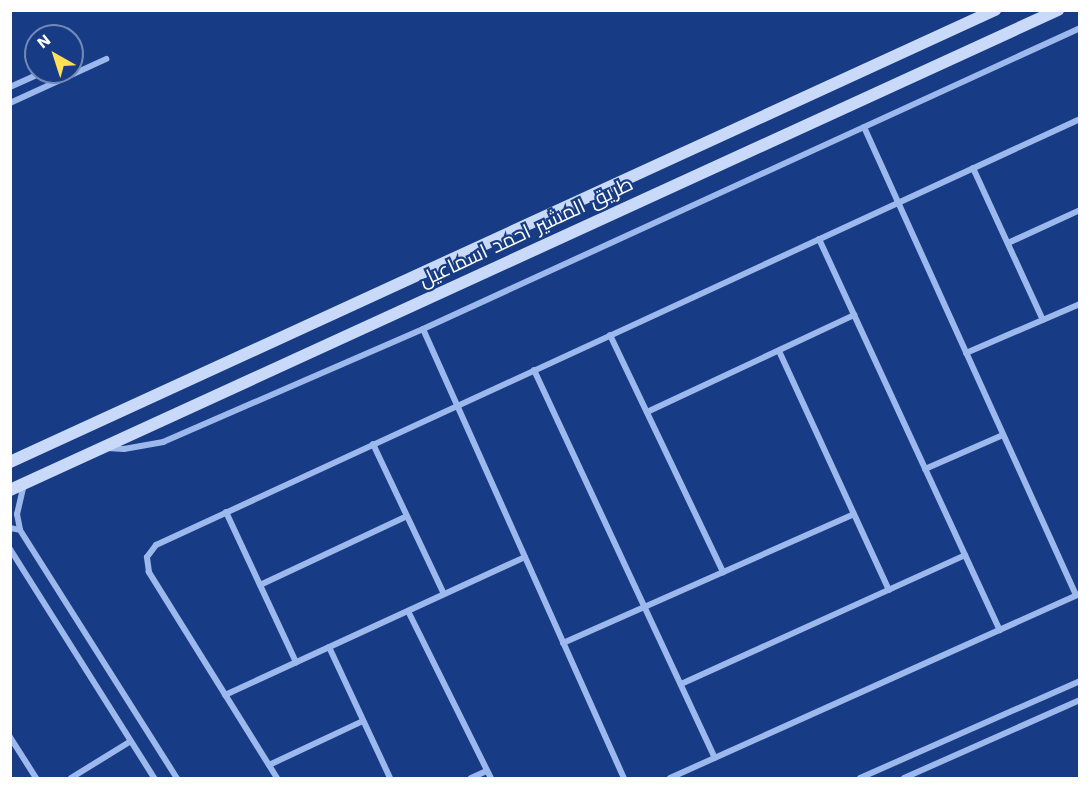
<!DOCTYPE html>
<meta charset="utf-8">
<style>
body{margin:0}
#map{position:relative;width:1090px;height:789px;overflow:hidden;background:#173c85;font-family:"Work Sans",Cairo,sans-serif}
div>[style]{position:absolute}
.street>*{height:6px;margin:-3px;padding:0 3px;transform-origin:3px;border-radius:3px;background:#9cb8ed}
.secondary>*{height:12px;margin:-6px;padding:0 6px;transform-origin:6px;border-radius:6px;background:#c9d9f9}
span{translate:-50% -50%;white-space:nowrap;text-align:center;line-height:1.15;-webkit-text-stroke:4.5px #173c85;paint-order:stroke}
.street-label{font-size:20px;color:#fff}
.frame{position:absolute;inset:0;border:12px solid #fff;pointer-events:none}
.north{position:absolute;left:24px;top:24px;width:60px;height:60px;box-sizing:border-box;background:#173c85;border:2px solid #748ab6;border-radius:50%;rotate:321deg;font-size:16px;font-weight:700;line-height:24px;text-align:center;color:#fff}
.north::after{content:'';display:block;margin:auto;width:21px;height:27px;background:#ffe058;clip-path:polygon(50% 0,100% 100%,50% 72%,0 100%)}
</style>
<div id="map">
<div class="street">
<div style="left:72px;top:59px;width:9px;rotate:-21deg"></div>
<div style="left:10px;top:87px;width:36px;rotate:-24deg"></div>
<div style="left:10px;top:103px;width:106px;rotate:-24.6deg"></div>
<div style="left:864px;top:127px;width:514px;rotate:65.63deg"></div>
<div style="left:973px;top:168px;width:167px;rotate:65.3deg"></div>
<div style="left:819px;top:239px;width:431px;rotate:65.2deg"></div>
<div style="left:1008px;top:243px;width:79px;rotate:-24.6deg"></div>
<div style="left:423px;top:329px;width:492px;rotate:65.9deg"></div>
<div style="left:610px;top:335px;width:263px;rotate:64.5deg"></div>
<div style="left:779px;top:351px;width:263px;rotate:65.3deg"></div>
<div style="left:966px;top:353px;width:124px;rotate:-23.3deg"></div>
<div style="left:534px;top:370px;width:428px;rotate:65deg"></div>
<div style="left:647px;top:412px;width:229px;rotate:-25.1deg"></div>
<div style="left:373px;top:444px;width:166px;rotate:64.7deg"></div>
<div style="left:107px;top:448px;width:17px;rotate:3deg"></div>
<div style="left:124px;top:449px;width:40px;rotate:-10deg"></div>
<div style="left:163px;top:442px;width:283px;rotate:-23.5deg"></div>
<div style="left:423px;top:329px;width:723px;rotate:-24.61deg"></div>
<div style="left:925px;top:469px;width:85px;rotate:-23.6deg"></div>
<div style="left:24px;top:484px;width:31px;rotate:103deg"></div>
<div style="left:17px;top:514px;width:16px;rotate:79deg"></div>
<div style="left:20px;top:530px;width:294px;rotate:57.7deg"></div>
<div style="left:226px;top:512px;width:166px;rotate:65deg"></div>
<div style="left:10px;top:528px;width:10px;rotate:11deg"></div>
<div style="left:10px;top:549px;width:271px;rotate:57.8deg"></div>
<div style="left:260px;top:585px;width:162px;rotate:-25.1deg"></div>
<div style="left:408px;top:611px;width:186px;rotate:63.6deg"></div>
<div style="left:563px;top:643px;width:318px;rotate:-23.9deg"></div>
<div style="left:329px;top:647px;width:145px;rotate:65deg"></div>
<div style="left:681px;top:684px;width:312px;rotate:-24.4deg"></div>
<div style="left:225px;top:695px;width:330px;rotate:-24.7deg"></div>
<div style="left:10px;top:737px;width:49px;rotate:57.6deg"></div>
<div style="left:269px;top:765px;width:104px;rotate:-25.1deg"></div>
<div style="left:71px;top:778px;width:70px;rotate:-31.7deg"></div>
<div style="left:277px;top:778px;width:243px;rotate:-121.9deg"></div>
<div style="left:149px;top:572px;width:15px;rotate:-98deg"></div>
<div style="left:147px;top:557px;width:15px;rotate:-53deg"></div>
<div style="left:156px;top:545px;width:1017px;rotate:-24.75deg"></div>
<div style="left:471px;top:778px;width:17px;rotate:-24deg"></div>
<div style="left:670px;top:778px;width:449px;rotate:-24.2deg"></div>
<div style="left:860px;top:778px;width:240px;rotate:-23.8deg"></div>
<div style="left:904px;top:778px;width:193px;rotate:-23.9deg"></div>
</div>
<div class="secondary">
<div style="left:10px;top:462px;width:1084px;rotate:-24.65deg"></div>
<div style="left:10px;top:490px;width:1153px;rotate:-24.61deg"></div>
</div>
<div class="street-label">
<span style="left:526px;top:232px;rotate:-25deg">طريق المشير احمد اسماعيل</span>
</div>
<div class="frame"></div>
<div class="north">N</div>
</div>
